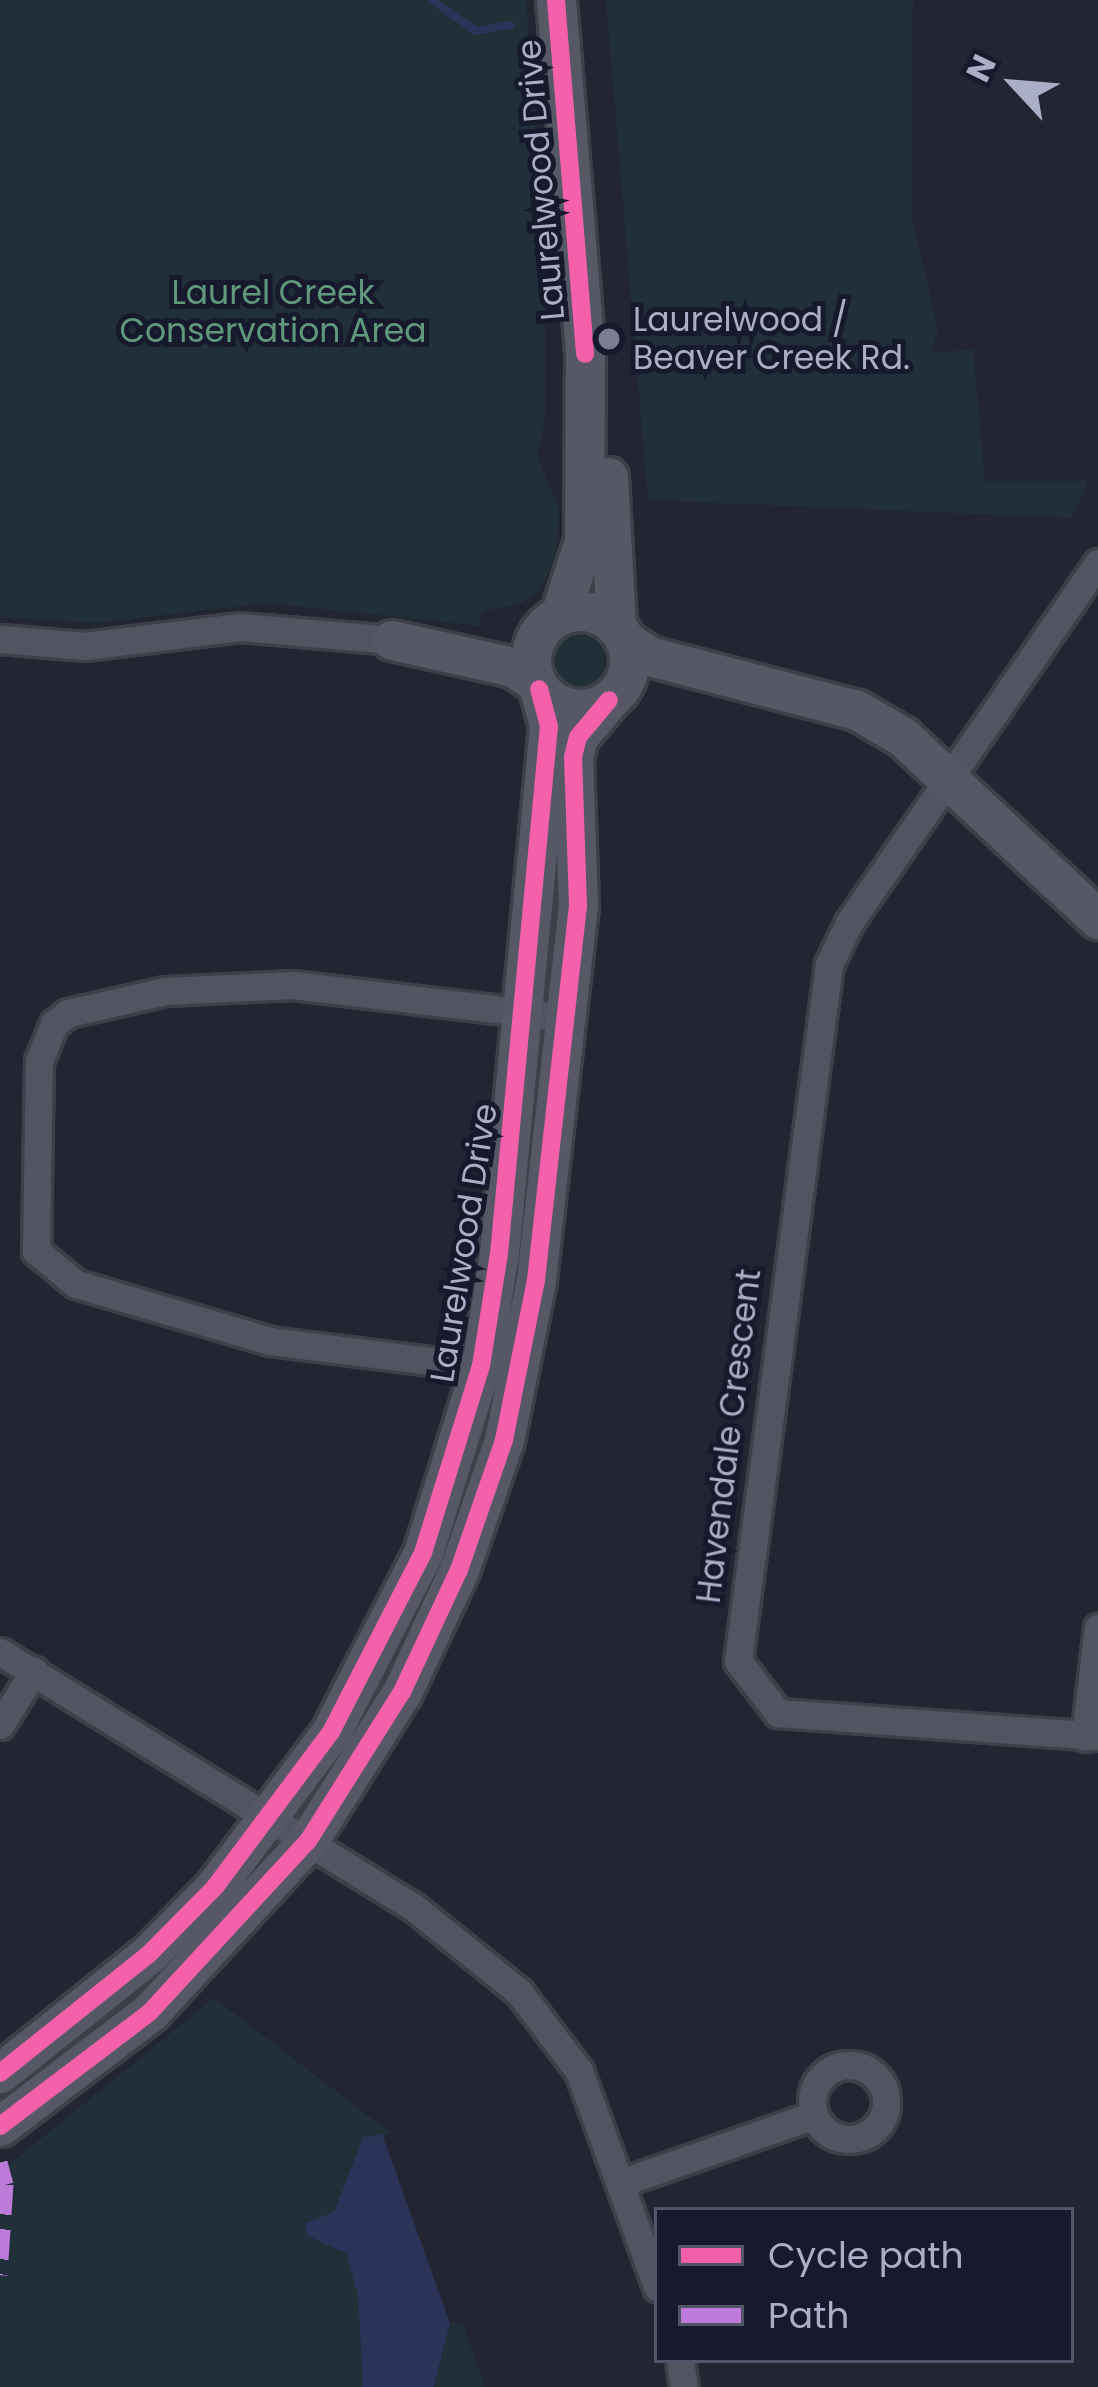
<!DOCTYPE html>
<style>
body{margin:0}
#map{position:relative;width:1098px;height:2387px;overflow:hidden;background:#232632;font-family:Poppins,sans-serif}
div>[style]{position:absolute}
.green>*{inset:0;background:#202f38}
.round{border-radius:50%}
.water>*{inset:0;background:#2b3358}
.stream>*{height:8px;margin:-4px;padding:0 4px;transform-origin:4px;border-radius:4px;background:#2b3358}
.roads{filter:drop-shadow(3px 0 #3d4049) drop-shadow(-3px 0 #3d4049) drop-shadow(0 3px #3d4049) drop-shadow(0 -3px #3d4049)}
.street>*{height:27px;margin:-13.5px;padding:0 13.5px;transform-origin:13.5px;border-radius:13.5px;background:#525561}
.street>.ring{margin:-13.5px;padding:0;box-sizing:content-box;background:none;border:27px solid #525561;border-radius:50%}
.secondary>*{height:39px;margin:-19.5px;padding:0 19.5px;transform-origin:19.5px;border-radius:19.5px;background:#565865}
.secondary>.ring{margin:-19.5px;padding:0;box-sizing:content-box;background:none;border:39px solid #565865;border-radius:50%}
.quiet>*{height:15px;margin-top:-7.5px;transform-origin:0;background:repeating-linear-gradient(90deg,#bd7bd9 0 30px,transparent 0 45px)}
.cycleway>*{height:18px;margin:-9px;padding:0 9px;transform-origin:9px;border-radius:9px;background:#f560ab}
.dots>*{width:33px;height:33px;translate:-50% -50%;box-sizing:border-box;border:6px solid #171a2c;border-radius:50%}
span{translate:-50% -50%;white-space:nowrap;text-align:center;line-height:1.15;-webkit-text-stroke:10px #171a2c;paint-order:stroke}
.street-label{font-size:33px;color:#aaaec6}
.park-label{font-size:33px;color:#60987b}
.poi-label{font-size:33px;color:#aaaec6}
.left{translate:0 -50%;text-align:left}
.legend{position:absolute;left:654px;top:2207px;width:420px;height:156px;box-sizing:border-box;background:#171a2c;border:3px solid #52556a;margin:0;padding:15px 21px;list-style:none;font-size:36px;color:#aaaec6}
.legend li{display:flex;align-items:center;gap:24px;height:60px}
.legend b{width:60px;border:3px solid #52556a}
.north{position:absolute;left:954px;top:24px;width:120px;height:120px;-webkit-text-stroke:9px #171a2c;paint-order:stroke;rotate:296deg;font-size:33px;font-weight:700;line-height:48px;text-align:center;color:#aaaec6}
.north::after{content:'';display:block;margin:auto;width:42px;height:54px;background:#aaaec6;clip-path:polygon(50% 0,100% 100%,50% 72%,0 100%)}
</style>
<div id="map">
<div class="green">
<div style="clip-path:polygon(0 0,526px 0,545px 270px,545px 420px,537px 456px,559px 509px,556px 558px,537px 592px,518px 605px,482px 611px,480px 626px,268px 603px,96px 623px,0 617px)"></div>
<div style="clip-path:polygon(606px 0,913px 0,912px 219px,938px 329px,931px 353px,973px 349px,985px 481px,1088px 481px,1072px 518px,648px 500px)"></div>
<div class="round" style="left:553px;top:635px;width:52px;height:52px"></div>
<div style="clip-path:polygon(214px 1998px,392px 2134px,363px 2139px,334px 2213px,307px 2237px,346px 2252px,358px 2295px,363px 2387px,0 2387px,0 2172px)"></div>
<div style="clip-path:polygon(462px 2322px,485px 2387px,435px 2387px,450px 2323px)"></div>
</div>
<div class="water">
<div style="clip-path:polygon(382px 2134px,450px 2323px,434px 2387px,363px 2387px,358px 2295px,346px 2253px,307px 2236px,305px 2223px,334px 2212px,363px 2138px)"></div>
</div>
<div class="stream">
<div style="left:432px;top:0;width:54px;rotate:35.2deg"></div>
<div style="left:476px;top:31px;width:35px;rotate:-10deg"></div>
</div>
<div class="roads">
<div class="street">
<div style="left:1098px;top:563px;width:438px;rotate:124.7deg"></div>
<div style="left:849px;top:923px;width:46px;rotate:116deg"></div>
<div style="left:829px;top:964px;width:703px;rotate:97.44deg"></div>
<div style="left:738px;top:1661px;width:66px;rotate:52.4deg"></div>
<div style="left:778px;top:1713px;width:321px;rotate:4.1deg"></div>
<div style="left:0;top:639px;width:85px;rotate:4.7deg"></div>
<div style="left:85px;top:646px;width:156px;rotate:-7deg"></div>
<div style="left:240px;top:627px;width:153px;rotate:4.9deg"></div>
<div style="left:495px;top:1369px;width:227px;rotate:-172.9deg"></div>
<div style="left:270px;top:1341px;width:202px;rotate:-163.6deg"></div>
<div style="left:76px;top:1284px;width:52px;rotate:-140.5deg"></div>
<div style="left:36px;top:1251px;width:190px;rotate:-89.1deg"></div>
<div style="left:39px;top:1061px;width:40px;rotate:-68deg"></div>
<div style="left:54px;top:1024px;width:18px;rotate:-38deg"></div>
<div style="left:68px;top:1013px;width:100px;rotate:-12.7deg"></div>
<div style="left:166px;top:991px;width:127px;rotate:-2.7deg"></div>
<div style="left:293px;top:985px;width:277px;rotate:6.8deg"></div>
<div style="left:0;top:1652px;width:484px;rotate:31.7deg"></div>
<div style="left:412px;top:1906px;width:137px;rotate:38.8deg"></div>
<div style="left:519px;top:1992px;width:99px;rotate:52.8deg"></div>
<div style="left:579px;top:2071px;width:230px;rotate:70.1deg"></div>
<div style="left:0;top:1725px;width:64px;rotate:-57.8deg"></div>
<div style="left:1085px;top:1737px;width:110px;rotate:-83.2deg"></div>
<div class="ring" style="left:812px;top:2065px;width:47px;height:47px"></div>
<div style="left:623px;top:2182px;width:202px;rotate:-19.3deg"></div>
<div style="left:680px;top:2360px;width:27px;rotate:82deg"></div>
</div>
<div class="secondary">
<div style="left:556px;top:0;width:355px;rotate:85.3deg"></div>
<div style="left:585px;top:354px;width:187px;rotate:90.3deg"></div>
<div style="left:584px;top:541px;width:78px;rotate:108deg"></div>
<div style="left:608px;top:477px;width:150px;rotate:86.9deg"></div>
<div class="ring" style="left:531px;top:611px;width:59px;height:59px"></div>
<div style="left:392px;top:640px;width:124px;rotate:12.6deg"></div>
<div style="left:513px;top:667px;width:27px;rotate:34deg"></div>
<div style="left:625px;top:640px;width:29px;rotate:34deg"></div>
<div style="left:649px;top:656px;width:215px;rotate:14.6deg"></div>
<div style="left:857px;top:710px;width:53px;rotate:30.4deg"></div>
<div style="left:903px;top:737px;width:267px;rotate:43deg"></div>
<div style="left:0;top:2073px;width:189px;rotate:-38.6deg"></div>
<div style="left:148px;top:1955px;width:95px;rotate:-45.4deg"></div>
<div style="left:215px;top:1887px;width:194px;rotate:-53.2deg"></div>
<div style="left:331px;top:1732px;width:201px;rotate:-62.8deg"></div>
<div style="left:423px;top:1553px;width:196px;rotate:-72.8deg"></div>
<div style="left:481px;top:1366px;width:113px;rotate:-80.9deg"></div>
<div style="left:499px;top:1254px;width:530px;rotate:-84.59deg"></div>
<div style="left:549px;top:726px;width:38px;rotate:-105deg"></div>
<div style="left:0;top:2126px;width:188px;rotate:-37.2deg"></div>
<div style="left:150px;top:2012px;width:233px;rotate:-47.3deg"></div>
<div style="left:308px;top:1841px;width:176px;rotate:-57.8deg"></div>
<div style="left:402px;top:1692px;width:135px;rotate:-65deg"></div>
<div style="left:459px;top:1570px;width:138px;rotate:-70.9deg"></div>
<div style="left:504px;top:1440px;width:163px;rotate:-78.7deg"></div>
<div style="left:536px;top:1280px;width:376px;rotate:-83.6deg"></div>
<div style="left:578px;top:906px;width:149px;rotate:-91.9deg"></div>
<div style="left:573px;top:757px;width:21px;rotate:-76deg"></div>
<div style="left:578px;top:737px;width:48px;rotate:-50deg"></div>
</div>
</div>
<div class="quiet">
<div style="left:0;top:2162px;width:23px;rotate:75deg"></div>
<div style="left:6px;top:2184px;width:91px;rotate:93.8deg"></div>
</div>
<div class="cycleway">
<div style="left:556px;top:0;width:355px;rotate:85.3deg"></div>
<div style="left:0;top:2073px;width:189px;rotate:-38.6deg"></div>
<div style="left:148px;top:1955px;width:95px;rotate:-45.4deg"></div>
<div style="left:215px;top:1887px;width:194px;rotate:-53.2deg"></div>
<div style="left:331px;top:1732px;width:201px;rotate:-62.8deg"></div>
<div style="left:423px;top:1553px;width:196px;rotate:-72.8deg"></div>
<div style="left:481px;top:1366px;width:113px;rotate:-80.9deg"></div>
<div style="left:499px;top:1254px;width:530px;rotate:-84.59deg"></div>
<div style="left:549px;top:726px;width:38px;rotate:-105deg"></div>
<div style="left:0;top:2126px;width:188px;rotate:-37.2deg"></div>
<div style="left:150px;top:2012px;width:233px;rotate:-47.3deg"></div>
<div style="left:308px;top:1841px;width:176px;rotate:-57.8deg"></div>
<div style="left:402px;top:1692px;width:135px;rotate:-65deg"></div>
<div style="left:459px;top:1570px;width:138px;rotate:-70.9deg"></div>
<div style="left:504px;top:1440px;width:163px;rotate:-78.7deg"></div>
<div style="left:536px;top:1280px;width:376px;rotate:-83.6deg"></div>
<div style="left:578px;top:906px;width:149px;rotate:-91.9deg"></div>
<div style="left:573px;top:757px;width:21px;rotate:-76deg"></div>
<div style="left:578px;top:737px;width:48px;rotate:-50deg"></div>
</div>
<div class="dots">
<div style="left:609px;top:339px;background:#7b7e92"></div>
</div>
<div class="street-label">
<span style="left:541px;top:180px;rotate:-95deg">Laurelwood Drive</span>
<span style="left:464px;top:1243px;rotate:-81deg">Laurelwood Drive</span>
<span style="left:729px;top:1436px;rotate:-83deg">Havendale Crescent</span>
</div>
<div class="park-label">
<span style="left:273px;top:312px">Laurel Creek<br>Conservation Area</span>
</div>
<div class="poi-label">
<span class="left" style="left:633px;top:339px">Laurelwood /<br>Beaver Creek Rd.</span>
</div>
<ul class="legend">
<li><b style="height:15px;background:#f560ab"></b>Cycle path</li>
<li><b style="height:15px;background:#bd7bd9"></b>Path</li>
</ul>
<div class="north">N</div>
</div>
